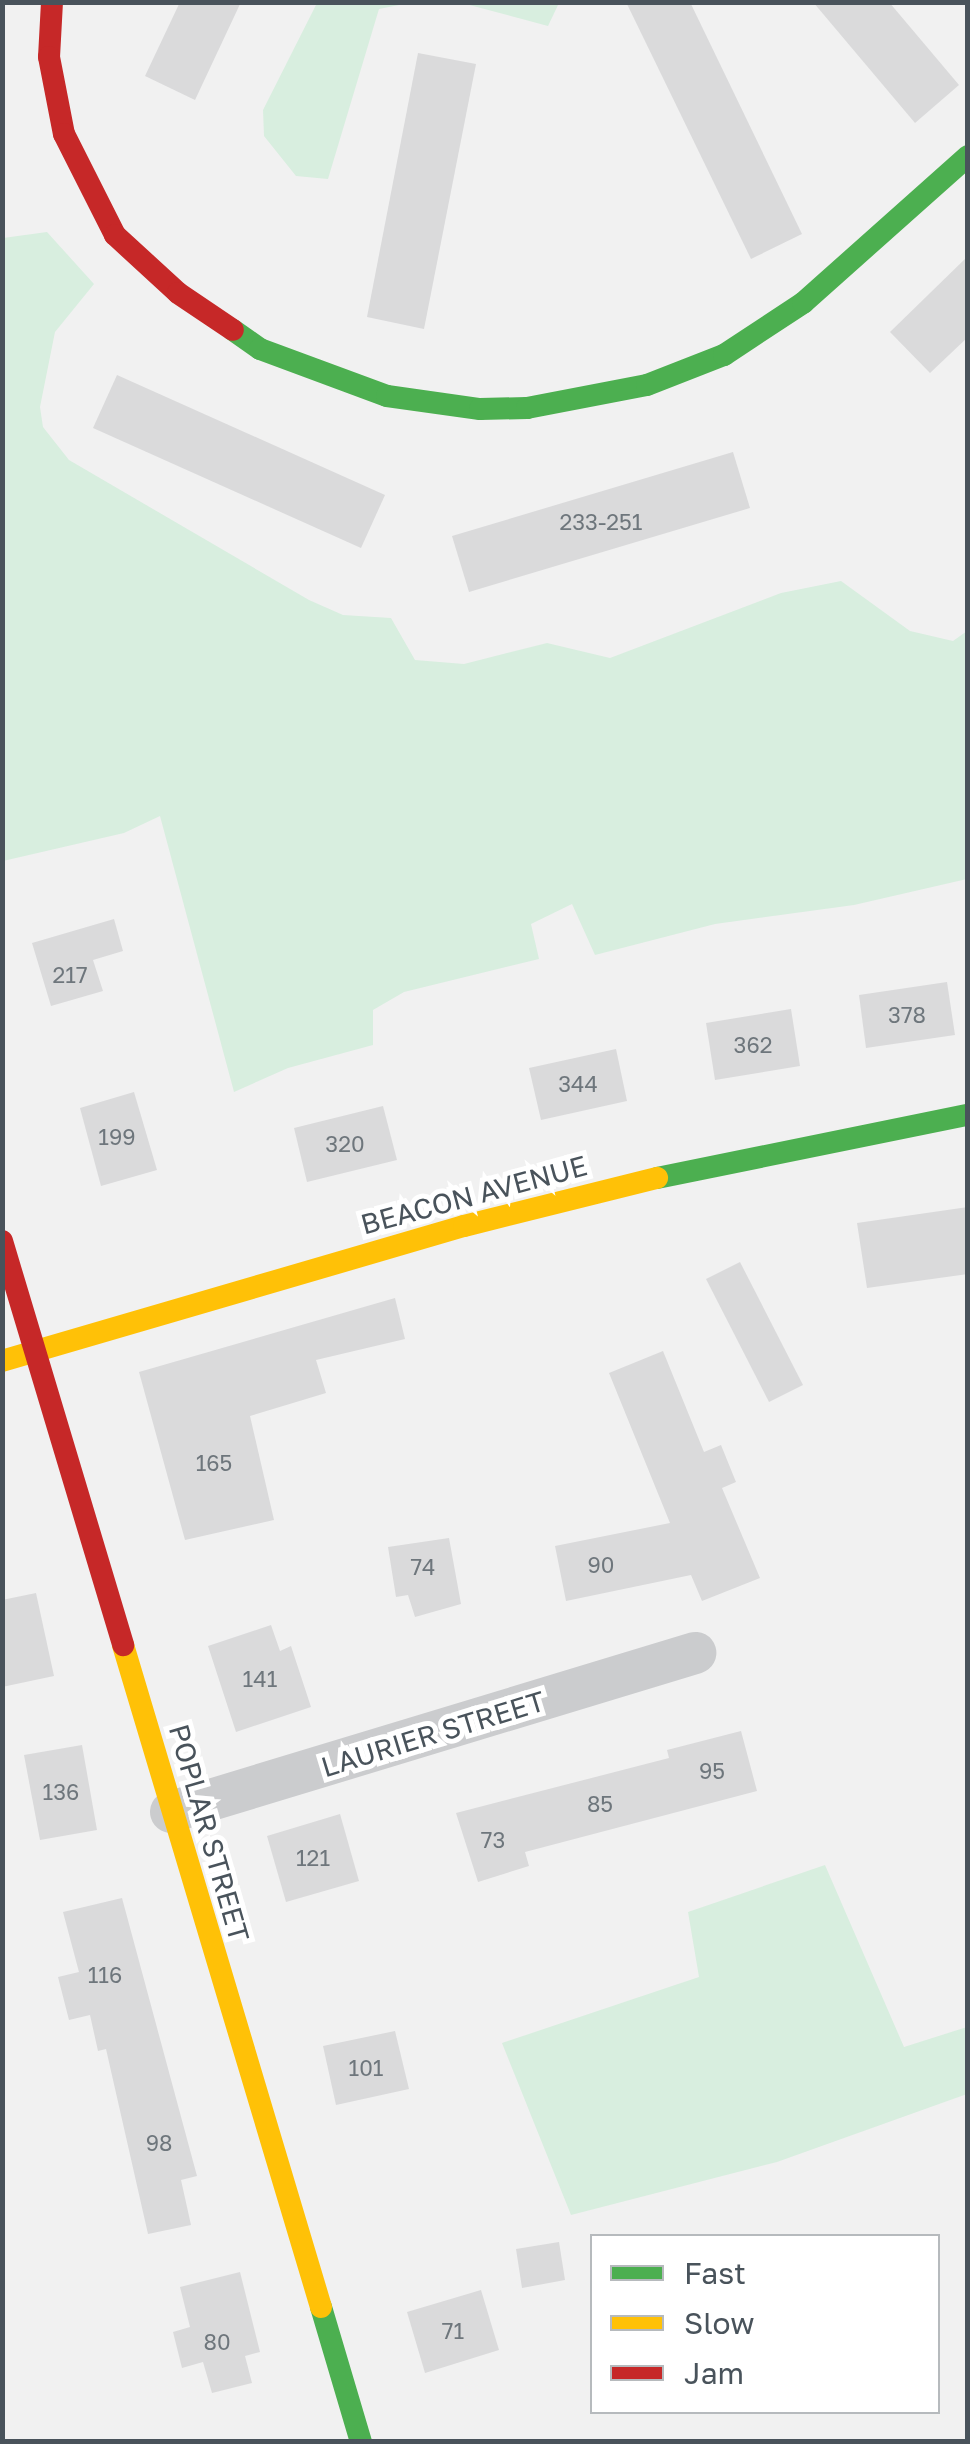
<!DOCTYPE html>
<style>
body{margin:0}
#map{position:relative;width:970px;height:2444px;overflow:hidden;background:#f1f1f1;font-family:"Golos Text",sans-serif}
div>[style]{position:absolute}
.green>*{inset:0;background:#d8eedf}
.building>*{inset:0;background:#dadadb}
.street>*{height:42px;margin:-21px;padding:0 21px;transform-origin:21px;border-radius:21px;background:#cbccce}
.fast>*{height:22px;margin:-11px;padding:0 11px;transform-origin:11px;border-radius:11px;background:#4caf50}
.slow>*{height:22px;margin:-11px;padding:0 11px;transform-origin:11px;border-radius:11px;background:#ffc107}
.jam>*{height:22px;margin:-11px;padding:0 11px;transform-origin:11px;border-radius:11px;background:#c62828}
span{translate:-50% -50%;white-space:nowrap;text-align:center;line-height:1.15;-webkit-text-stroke:10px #fff;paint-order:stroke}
.number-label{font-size:22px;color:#6e767c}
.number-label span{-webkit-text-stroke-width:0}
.street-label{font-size:28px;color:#49535b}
.frame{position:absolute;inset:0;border:5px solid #49535b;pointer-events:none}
.legend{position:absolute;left:590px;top:2234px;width:350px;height:180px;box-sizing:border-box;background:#fff;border:2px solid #b6babd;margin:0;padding:12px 18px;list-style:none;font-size:30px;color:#49535b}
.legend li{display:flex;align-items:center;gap:20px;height:50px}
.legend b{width:50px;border:2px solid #b6babd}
</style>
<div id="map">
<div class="green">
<div style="clip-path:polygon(317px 3px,409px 3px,379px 9px,328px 179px,296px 176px,264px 136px,263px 110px)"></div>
<div style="clip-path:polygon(462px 3px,559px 3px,548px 26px)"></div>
<div style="clip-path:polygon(47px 232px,94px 284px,55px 332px,40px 407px,43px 427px,69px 460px,309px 600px,343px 615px,391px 618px,415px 660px,464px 664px,547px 643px,610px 658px,781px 593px,841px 581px,910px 631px,953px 641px,967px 631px,967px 879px,854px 905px,715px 924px,595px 955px,572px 904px,531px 924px,539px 959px,404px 992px,373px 1010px,373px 1045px,288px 1068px,234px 1092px,160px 816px,124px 833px,3px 861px,3px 238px)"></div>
<div style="clip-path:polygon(825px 1865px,904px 2047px,967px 2027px,967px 2094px,777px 2162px,571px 2215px,502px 2043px,699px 1977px,688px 1912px)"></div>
</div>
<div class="building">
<div style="clip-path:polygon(180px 2px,241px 2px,195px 100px,145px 76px)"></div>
<div style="clip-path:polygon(626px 2px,690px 2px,802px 234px,751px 259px)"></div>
<div style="clip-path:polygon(813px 2px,889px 2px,959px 85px,915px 123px)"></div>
<div style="clip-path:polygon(418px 53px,476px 64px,424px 329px,367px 317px)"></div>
<div style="clip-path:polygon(968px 256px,968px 337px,930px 373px,890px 332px)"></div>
<div style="clip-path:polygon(117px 375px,385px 495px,361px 548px,93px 428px)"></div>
<div style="clip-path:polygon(733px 452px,750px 508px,469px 592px,452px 536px)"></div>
<div style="clip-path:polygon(114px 919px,123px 951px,93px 960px,103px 991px,51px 1006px,32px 943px)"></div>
<div style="clip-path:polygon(947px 982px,955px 1035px,866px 1048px,859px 995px)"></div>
<div style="clip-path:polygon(791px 1009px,800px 1066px,715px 1080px,706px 1023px)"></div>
<div style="clip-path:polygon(616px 1049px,627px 1101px,541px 1120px,529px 1068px)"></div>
<div style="clip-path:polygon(134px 1092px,157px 1170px,101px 1186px,80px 1108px)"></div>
<div style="clip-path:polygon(383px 1106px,397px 1160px,307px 1182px,294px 1128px)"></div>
<div style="clip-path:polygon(968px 1207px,968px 1274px,867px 1288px,857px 1223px)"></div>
<div style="clip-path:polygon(740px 1262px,803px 1385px,769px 1402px,706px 1279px)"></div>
<div style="clip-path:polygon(395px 1298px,405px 1339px,316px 1360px,326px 1393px,250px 1416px,274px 1520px,185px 1540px,139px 1372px)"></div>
<div style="clip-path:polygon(663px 1351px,704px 1452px,721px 1445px,736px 1482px,722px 1488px,760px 1578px,702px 1601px,691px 1575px,566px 1601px,555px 1546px,670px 1523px,609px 1373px)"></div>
<div style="clip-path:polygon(449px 1538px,461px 1604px,415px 1617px,408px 1595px,396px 1597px,388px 1547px)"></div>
<div style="clip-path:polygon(36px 1593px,54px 1676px,2px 1687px,2px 1600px)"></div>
<div style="clip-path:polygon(271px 1625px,280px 1651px,291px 1646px,311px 1707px,236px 1732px,208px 1646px)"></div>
<div style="clip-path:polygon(741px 1731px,757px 1791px,525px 1852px,529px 1866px,478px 1882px,456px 1813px,669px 1758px,667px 1750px)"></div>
<div style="clip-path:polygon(82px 1745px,97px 1830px,40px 1840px,24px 1755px)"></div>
<div style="clip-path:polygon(340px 1814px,359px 1881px,286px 1902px,267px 1836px)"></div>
<div style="clip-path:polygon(122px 1898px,197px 2176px,181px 2180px,191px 2225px,148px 2234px,106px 2049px,98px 2051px,90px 2015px,69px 2020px,58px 1977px,79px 1972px,63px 1912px)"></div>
<div style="clip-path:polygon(395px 2031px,409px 2089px,336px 2105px,323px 2046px)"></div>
<div style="clip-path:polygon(559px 2242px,565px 2280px,522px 2288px,516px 2249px)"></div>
<div style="clip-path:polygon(240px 2272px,260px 2352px,245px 2356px,252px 2383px,212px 2393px,203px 2362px,182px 2368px,173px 2332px,190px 2327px,180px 2287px)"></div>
<div style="clip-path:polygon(481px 2290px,499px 2350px,425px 2373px,407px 2312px)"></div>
</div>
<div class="street">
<div style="left:171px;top:1812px;width:548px;rotate:-16.88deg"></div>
</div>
<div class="fast">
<div style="left:233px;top:330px;width:33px;rotate:35deg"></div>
<div style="left:260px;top:349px;width:135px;rotate:20.3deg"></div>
<div style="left:387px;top:396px;width:94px;rotate:8deg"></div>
<div style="left:480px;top:409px;width:47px;rotate:-1.2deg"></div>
<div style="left:527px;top:408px;width:122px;rotate:-10.9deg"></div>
<div style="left:647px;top:385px;width:83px;rotate:-21.3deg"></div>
<div style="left:724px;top:355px;width:95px;rotate:-33.4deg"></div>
<div style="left:803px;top:303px;width:221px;rotate:-41.7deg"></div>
<div style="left:657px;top:1178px;width:317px;rotate:-11.5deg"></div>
<div style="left:321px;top:2307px;width:141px;rotate:73.5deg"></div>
</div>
<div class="slow">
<div style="left:2px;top:1361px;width:481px;rotate:-16.3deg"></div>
<div style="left:464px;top:1226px;width:199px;rotate:-14deg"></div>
<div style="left:123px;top:1645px;width:691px;rotate:73.35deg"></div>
</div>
<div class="jam">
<div style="left:52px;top:2px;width:55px;rotate:93.1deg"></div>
<div style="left:49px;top:57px;width:78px;rotate:79deg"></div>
<div style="left:64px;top:134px;width:113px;rotate:63.2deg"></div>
<div style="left:115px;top:235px;width:86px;rotate:42.6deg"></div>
<div style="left:178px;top:293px;width:66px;rotate:33.9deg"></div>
<div style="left:2px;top:1241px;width:422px;rotate:73.3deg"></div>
</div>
<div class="number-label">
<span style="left:601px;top:522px">233-251</span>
<span style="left:70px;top:975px">217</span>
<span style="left:907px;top:1015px">378</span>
<span style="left:753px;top:1045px">362</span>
<span style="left:578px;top:1084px">344</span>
<span style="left:117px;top:1137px">199</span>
<span style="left:345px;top:1144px">320</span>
<span style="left:214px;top:1463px">165</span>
<span style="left:601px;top:1565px">90</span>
<span style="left:423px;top:1567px">74</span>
<span style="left:260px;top:1679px">141</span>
<span style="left:712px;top:1771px">95</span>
<span style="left:61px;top:1792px">136</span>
<span style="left:600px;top:1804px">85</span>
<span style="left:493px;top:1840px">73</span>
<span style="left:313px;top:1858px">121</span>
<span style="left:105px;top:1975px">116</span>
<span style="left:366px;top:2068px">101</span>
<span style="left:159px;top:2143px">98</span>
<span style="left:453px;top:2331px">71</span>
<span style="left:217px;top:2342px">80</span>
</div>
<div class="street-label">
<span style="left:474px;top:1195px;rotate:-15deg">BEACON AVENUE</span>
<span style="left:433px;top:1734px;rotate:-17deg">LAURIER STREET</span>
<span style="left:209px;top:1833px;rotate:74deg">POPLAR STREET</span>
</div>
<div class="frame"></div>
<ul class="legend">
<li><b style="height:12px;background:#4caf50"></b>Fast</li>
<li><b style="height:12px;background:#ffc107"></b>Slow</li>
<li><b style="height:12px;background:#c62828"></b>Jam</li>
</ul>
</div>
